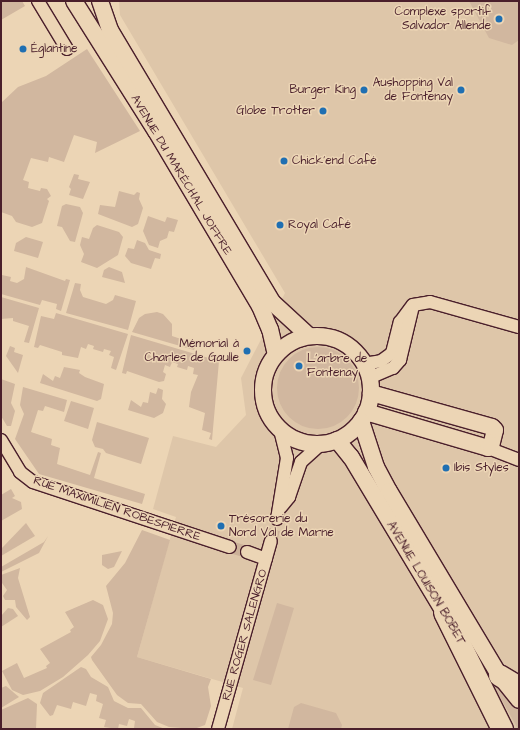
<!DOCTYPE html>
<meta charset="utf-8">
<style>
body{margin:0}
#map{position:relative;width:520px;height:730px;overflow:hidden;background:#ecd5b5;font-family:"Architects Daughter",sans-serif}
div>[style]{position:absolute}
.built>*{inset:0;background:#dec6a9}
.green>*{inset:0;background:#d1b79f}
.round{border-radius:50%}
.street-tunnel>*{height:12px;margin-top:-6px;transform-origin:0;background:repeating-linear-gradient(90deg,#ccb199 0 12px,transparent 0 18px)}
.roads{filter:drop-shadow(1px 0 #4a1f2b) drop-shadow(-1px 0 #4a1f2b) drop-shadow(0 1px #4a1f2b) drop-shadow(0 -1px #4a1f2b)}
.street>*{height:12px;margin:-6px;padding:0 6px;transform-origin:6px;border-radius:6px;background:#ecd5b5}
.secondary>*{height:16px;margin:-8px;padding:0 8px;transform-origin:8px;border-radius:8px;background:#ecd5b5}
.secondary>.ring{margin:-8px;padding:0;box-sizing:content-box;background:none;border:16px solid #ecd5b5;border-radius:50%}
.highway>*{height:21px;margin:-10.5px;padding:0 10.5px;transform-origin:10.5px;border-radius:10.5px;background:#ecd5b5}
.dots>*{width:11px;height:11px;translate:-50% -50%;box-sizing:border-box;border:2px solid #ecd5b5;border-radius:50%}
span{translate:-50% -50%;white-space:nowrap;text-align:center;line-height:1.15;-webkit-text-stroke:3px #ecd5b5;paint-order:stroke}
.poi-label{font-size:12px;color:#4a1f2b}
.right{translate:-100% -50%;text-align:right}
.left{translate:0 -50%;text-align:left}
.street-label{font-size:12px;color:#4a1f2b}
.frame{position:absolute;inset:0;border:2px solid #4a1f2b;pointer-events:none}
</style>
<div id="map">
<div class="built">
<div style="clip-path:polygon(119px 1px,519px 1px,519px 729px,232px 729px,243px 688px,137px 657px,176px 517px,153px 509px,173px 436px,216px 447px,246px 415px,241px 378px,285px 293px,120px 15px)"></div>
</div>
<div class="green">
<div style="clip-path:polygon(1px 1px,22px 1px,25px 6px,1px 20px)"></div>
<div style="clip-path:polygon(469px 1px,519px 1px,519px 40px,512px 45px,489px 38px)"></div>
<div style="clip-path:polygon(87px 49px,140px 131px,95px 153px,97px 142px,74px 135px,64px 162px,49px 157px,48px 162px,31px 158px,23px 180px,29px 182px,28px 188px,40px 191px,41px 188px,47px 189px,51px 196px,47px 199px,49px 201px,42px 223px,32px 227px,16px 222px,12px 216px,1px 212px,1px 103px,18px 87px,46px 76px)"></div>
<div style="clip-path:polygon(74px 174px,79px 175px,78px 179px,90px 182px,83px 199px,69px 195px,71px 189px,69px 187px)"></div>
<div style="clip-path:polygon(119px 191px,134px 195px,137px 192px,140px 193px,139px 199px,143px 208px,138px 224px,132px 227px,98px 214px,100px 205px,115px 207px)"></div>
<div style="clip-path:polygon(66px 204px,80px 207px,83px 213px,75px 242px,70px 241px,62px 227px,57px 226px,62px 206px)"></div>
<div style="clip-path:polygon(148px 216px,165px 222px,167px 217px,178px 220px,174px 232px,169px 231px,167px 238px,160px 241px,158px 248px,149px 245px,143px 231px)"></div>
<div style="clip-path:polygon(97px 225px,119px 232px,123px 237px,118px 255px,97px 268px,81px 262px,84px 254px,80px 245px,82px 237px,89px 239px,93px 228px)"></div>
<div style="clip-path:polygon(26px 237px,43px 242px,38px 258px,14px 251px,16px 243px)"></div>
<div style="clip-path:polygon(137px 240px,145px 243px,149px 250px,161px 254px,160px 259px,155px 258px,151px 269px,131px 263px,125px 256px,128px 248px,134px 249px)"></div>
<div style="clip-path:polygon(26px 267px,65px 281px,66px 279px,70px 280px,61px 311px,56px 309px,57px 304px,42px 300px,40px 305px,1px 294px,2px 275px,11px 277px,10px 281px,17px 283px,24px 279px)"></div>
<div style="clip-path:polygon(109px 267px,122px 272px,125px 283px,102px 277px,104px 270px)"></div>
<div style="clip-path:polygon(75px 283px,81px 284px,80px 290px,83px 297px,106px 304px,113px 300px,115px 295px,136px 301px,128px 330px,66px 313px)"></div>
<div style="clip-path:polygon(1px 297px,39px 308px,29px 343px,24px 342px,29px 326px,13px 321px,13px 318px,1px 319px)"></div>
<div style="clip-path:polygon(157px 312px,163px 314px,172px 324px,172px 336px,196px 344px,194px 350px,132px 332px,139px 318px,145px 314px)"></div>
<div style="clip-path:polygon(56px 313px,128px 334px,116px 370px,111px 368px,114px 357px,109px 355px,111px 351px,104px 349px,103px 352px,93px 349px,94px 346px,88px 344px,86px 349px,81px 347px,78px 358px,62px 355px,62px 352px,40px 345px,38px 348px,34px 347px,41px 316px,54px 319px)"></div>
<div style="clip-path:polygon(131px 335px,219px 361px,212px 440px,209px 439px,211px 433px,202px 430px,205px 413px,189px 407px,191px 392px,198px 375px,193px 374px,194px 368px,188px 366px,187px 370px,177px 367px,178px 364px,172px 362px,170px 367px,165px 365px,163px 372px,166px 374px,164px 381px,159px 382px,127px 371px,126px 374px,122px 373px)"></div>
<div style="clip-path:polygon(10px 346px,15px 348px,14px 352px,23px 355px,18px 373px,6px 356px)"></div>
<div class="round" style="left:277px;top:347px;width:82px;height:82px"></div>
<div style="clip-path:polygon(64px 367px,80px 370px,79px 373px,85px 377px,104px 384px,101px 399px,97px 401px,40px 383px,43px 374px,53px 381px,55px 376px,60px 378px)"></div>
<div style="clip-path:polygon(1px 379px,15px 384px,11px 403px,15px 411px,11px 426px,7px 426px,1px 416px)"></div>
<div style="clip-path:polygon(23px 387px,67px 400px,64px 412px,45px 406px,43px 411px,38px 410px,31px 432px,52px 439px,51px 445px,60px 448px,57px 464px,90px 475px,98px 452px,101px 453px,94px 478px,145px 494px,142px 504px,39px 474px,15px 439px,24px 414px,20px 405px)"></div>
<div style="clip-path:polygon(158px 388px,163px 390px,162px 399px,166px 404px,163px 413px,154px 418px,128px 410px,131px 400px,141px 407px,143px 402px,148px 403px,150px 392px,156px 394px)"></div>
<div style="clip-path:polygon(71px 401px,94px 408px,88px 429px,64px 421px)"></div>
<div style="clip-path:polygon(97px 422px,149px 438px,141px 464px,106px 453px,103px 449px,95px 447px,92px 440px)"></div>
<div style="clip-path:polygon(11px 489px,15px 496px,12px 498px,21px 502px,22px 509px,1px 521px,1px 495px)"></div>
<div style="clip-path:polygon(26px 523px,35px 536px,1px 556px,1px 549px)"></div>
<div style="clip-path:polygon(142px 530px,170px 540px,137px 657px,211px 679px,208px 687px,211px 706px,205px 725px,194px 729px,169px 727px,157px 722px,141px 704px,128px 703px,117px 695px,92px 660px,91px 657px,101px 645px,112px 624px,113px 613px,106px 586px,125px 563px)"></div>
<div style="clip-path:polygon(48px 536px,39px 553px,1px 572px,1px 567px,44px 542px)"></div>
<div style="clip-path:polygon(122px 551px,114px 567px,108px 569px,102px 565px,102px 555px)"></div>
<div style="clip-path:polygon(20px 568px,18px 578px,30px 617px,27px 620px,16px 607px,15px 600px,5px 600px,3px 596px,7px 590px,2px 583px,1px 575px)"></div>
<div style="clip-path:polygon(93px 600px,103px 605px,108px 619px,100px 641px,88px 655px,63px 677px,40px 691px,23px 695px,12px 690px,2px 671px,17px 663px,24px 678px,47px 668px,46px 666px,50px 663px,40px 649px,71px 632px,70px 630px,74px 627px,65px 612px)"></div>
<div style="clip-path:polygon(277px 603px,294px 608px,271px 685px,253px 680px)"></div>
<div style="clip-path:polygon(8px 608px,13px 609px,18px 616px,1px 627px,1px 616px)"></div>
<div style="clip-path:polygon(466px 637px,519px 710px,519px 729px,518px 729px)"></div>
<div style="clip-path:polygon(81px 667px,86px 669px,91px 677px,108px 687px,114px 701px,128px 708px,141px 708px,155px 725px,165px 729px,138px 729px,134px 728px,135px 721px,129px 719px,127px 726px,119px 724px,118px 729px,104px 727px,106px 720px,99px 718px,103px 704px,96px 701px,97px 695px,90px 693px,86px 706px,73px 702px,71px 709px,57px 705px,53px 715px,50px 716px,40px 703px,43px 693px)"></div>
<div style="clip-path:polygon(6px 686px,19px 697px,1px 708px,1px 688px)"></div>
<div style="clip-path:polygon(28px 698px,37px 704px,36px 729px,1px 729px,1px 710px)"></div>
<div style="clip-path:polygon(301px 703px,336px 713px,342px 725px,341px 729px,288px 729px,294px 707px)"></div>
</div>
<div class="street-tunnel">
<div style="left:271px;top:541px;width:23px;rotate:-75deg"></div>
<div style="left:230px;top:547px;width:18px;rotate:16deg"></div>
</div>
<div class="roads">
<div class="street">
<div style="left:38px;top:1px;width:56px;rotate:58.9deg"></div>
<div style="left:364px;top:364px;width:17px;rotate:-10deg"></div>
<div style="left:381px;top:361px;width:14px;rotate:-36deg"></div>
<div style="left:392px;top:353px;width:32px;rotate:-76deg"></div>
<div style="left:400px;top:322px;width:21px;rotate:-53deg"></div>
<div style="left:413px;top:305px;width:17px;rotate:-10deg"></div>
<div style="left:430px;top:302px;width:92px;rotate:15.7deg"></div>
<div style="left:369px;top:378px;width:26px;rotate:-23deg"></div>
<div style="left:393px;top:368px;width:11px;rotate:-49deg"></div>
<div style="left:400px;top:360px;width:56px;rotate:-76.5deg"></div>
<div style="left:1px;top:440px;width:37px;rotate:59deg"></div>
<div style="left:20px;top:472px;width:16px;rotate:38deg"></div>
<div style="left:33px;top:482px;width:207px;rotate:18.3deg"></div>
<div style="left:488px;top:448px;width:33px;rotate:21deg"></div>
<div style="left:281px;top:507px;width:13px;rotate:-51deg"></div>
<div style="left:289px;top:497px;width:37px;rotate:-71deg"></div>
<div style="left:301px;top:462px;width:28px;rotate:-42deg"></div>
<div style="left:277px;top:519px;width:62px;rotate:-80.7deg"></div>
<div style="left:287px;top:458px;width:30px;rotate:-104deg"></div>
<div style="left:247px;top:552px;width:20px;rotate:20deg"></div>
<div style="left:218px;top:729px;width:195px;rotate:-74.3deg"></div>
</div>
<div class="secondary">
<div style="left:74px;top:1px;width:154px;rotate:57.8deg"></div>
<div style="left:156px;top:131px;width:204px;rotate:59.3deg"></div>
<div style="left:260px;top:306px;width:25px;rotate:67deg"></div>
<div style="left:270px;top:329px;width:26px;rotate:77deg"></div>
<div style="left:100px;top:1px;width:31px;rotate:71deg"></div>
<div style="left:110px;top:30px;width:318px;rotate:59.2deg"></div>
<div style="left:273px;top:303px;width:49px;rotate:42.5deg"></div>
<div class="ring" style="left:263px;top:336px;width:92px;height:92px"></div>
<div style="left:366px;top:412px;width:127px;rotate:16.4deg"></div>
<div style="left:488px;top:448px;width:4px;rotate:-34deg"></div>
<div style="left:491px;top:446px;width:16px;rotate:-76deg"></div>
<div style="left:495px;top:430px;width:4px;rotate:-135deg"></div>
<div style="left:492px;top:427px;width:126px;rotate:-164.3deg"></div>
<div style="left:361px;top:421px;width:48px;rotate:71.9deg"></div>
<div style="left:376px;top:467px;width:27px;rotate:62deg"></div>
<div style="left:389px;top:491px;width:214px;rotate:59.1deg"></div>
<div style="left:499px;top:675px;width:32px;rotate:51deg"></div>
<div style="left:337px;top:440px;width:22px;rotate:51deg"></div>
<div style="left:351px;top:457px;width:192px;rotate:59deg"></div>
</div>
<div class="highway">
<div style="left:444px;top:612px;width:131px;rotate:63.6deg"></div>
<div style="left:499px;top:675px;width:23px;rotate:31deg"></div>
</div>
</div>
<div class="dots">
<div style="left:499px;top:19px;background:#1f6fb2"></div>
<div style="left:23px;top:49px;background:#1f6fb2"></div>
<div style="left:364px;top:90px;background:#1f6fb2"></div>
<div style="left:461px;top:90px;background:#1f6fb2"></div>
<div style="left:323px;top:111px;background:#1f6fb2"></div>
<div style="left:284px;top:161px;background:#1f6fb2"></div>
<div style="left:280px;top:225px;background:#1f6fb2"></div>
<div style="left:247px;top:351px;background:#1f6fb2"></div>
<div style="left:299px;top:366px;background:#1f6fb2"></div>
<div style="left:446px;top:468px;background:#1f6fb2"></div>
<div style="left:221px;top:526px;background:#1f6fb2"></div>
</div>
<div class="poi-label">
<span class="right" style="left:491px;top:19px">Complexe sportif<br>Salvador Allende</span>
<span class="left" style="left:31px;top:49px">Églantine</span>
<span class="right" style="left:453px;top:90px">Aushopping Val<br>de Fontenay</span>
<span class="right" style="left:356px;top:90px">Burger King</span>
<span class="right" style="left:315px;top:111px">Globe Trotter</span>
<span class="left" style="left:292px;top:161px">Chick'end Café</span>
<span class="left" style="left:288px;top:225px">Royal Café</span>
<span class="right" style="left:239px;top:351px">Mémorial à<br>Charles de Gaulle</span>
<span class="left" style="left:307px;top:366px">L'arbre de<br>Fontenay</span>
<span class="left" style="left:454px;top:468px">Ibis Styles</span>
<span class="left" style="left:229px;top:526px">Trésorerie du<br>Nord Val de Marne</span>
</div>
<div class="street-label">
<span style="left:181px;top:175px;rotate:59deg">AVENUE DU MARÉCHAL JOFFRE</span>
<span style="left:117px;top:509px;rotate:19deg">RUE MAXIMILIEN ROBESPIERRE</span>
<span style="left:426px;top:583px;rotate:59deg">AVENUE LOUISON BOBET</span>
<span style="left:245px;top:635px;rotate:-74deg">RUE ROGER SALENGRO</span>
</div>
<div class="frame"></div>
</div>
